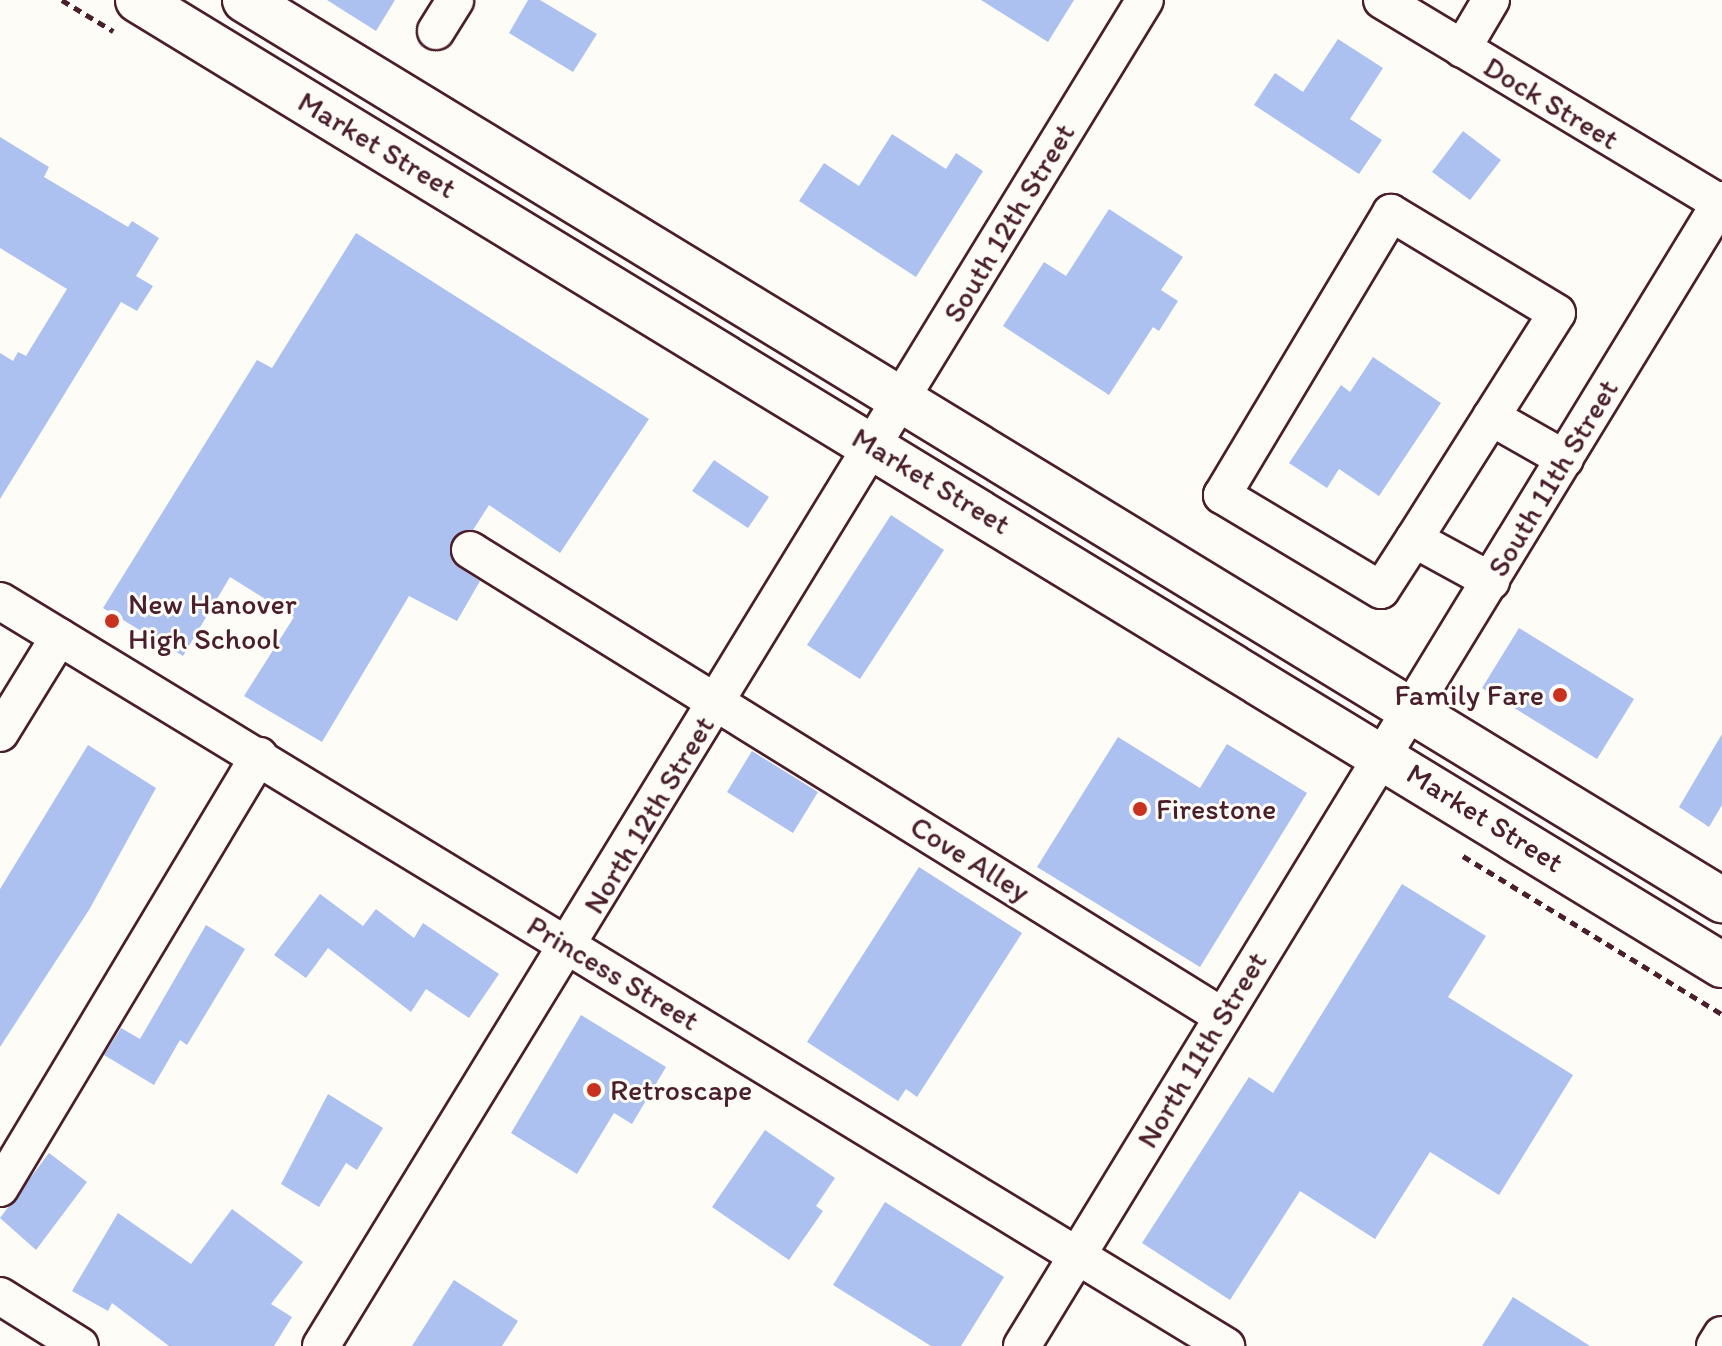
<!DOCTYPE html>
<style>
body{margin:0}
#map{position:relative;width:1722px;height:1346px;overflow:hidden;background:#fdfcf7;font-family:Itim,sans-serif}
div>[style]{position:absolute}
.building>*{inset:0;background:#adc1f0}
.path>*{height:5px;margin-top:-2.5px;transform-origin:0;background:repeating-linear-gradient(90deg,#4a1f2b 0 8px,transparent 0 14px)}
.roads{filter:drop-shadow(2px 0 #4a1f2b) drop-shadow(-2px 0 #4a1f2b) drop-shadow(0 2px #4a1f2b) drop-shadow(0 -2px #4a1f2b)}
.minor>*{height:36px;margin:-18px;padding:0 18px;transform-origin:18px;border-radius:18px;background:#fdfcf7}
.major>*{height:44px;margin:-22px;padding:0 22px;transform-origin:22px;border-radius:22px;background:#fdfcf7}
.dots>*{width:22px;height:22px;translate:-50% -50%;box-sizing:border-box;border:4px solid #fdfcf7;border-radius:50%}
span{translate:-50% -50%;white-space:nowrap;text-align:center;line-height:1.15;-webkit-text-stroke:6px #fdfcf7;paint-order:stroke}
.street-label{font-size:30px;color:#4a1f2b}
.poi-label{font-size:30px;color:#4a1f2b}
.left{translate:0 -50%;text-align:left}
.right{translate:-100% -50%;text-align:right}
</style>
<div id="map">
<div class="building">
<div style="clip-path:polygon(327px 0,395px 0,376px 31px)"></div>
<div style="clip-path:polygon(528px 0,540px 0,597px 34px,573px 72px,509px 33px)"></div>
<div style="clip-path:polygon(981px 0,1074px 0,1048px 42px)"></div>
<div style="clip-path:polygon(1338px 39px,1383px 68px,1350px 119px,1382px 140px,1359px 174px,1254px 105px,1275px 73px,1303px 92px)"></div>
<div style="clip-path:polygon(1463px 131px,1501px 160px,1470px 200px,1432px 172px)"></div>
<div style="clip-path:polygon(892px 134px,946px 169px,956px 153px,983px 171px,916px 277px,799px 201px,824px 163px,859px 186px)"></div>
<div style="clip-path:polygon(0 137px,49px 167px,44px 177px,128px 227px,132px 221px,159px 238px,136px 276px,153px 286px,137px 311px,121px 302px,0 499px,0 353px,13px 361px,18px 352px,26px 356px,67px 289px,0 248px)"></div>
<div style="clip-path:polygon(1109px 209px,1183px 257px,1161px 290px,1178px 301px,1159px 331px,1153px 327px,1109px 395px,1003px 326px,1044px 262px,1066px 276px)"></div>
<div style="clip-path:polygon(356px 233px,649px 419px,560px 553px,489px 505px,473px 530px,453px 538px,453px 563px,480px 581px,457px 621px,409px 596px,322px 742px,244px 696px,294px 617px,230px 577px,183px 656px,103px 608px,257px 360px,272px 368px)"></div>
<div style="clip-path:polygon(1373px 357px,1441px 403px,1379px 496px,1339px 469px,1327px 488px,1289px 463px,1341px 385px,1350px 392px)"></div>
<div style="clip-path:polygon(714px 460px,769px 497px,748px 528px,692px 491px)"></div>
<div style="clip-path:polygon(891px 515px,944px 550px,860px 679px,807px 645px)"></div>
<div style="clip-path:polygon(1519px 628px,1634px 699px,1597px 759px,1482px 688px)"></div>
<div style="clip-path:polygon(1722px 734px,1722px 805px,1709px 827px,1679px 807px)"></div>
<div style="clip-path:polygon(1118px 737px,1200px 788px,1227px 744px,1307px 793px,1200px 967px,1037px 867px)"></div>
<div style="clip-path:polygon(88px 745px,156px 788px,89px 910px,0 1047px,0 889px)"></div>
<div style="clip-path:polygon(752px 751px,818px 792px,793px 833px,727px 792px)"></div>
<div style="clip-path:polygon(919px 867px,1022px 933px,917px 1097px,906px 1089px,898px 1101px,807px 1042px)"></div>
<div style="clip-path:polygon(1402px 884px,1486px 936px,1448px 997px,1573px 1075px,1499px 1195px,1430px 1152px,1375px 1239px,1300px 1191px,1230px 1300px,1142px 1243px,1249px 1077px,1273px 1093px)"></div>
<div style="clip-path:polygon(320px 894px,363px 926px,376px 909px,414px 938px,423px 923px,499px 974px,469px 1018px,426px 989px,411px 1012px,328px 948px,306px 978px,274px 955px)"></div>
<div style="clip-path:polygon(206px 925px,245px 949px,187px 1045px,180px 1040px,154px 1085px,104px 1055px,121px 1028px,140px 1039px)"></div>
<div style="clip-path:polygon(581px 1015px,666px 1067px,632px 1124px,614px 1113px,577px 1174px,511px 1133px)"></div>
<div style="clip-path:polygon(328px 1094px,383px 1128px,357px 1170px,346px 1163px,319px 1207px,281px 1184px)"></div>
<div style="clip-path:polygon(765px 1130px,835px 1178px,816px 1206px,823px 1211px,789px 1260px,712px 1207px)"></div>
<div style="clip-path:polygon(49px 1153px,87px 1182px,36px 1250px,0 1218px)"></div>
<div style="clip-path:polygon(885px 1202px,1004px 1277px,961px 1346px,931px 1346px,833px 1285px)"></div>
<div style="clip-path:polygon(232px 1209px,303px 1262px,271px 1304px,292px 1317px,274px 1346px,169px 1346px,112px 1303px,108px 1311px,72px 1291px,118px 1213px,191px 1264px)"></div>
<div style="clip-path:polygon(454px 1280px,518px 1321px,502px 1346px,412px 1346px)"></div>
<div style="clip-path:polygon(1513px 1297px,1590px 1346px,1482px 1346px)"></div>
</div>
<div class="path">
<div style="left:62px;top:0;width:60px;rotate:31.3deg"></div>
<div style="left:1463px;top:856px;width:303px;rotate:31.4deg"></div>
</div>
<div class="roads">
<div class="minor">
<div style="left:1382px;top:0;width:397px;rotate:31deg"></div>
<div style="left:436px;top:31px;width:36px;rotate:-58deg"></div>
<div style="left:1462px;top:49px;width:57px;rotate:-59.4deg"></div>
<div style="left:1491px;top:417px;width:85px;rotate:29.6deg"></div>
<div style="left:1414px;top:539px;width:267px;rotate:-57.7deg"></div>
<div style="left:1557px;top:313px;width:194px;rotate:-148.9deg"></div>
<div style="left:1391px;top:213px;width:329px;rotate:120.9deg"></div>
<div style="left:1222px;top:495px;width:185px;rotate:30.9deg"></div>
<div style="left:1381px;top:590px;width:61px;rotate:-57.1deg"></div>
<div style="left:1414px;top:539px;width:88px;rotate:28.6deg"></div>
<div style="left:470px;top:550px;width:885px;rotate:31.79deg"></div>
<div style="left:0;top:601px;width:1435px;rotate:31.29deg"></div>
<div style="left:0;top:733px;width:113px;rotate:-58.4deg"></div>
<div style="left:0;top:1188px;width:504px;rotate:-59.06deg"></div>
<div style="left:0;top:1296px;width:94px;rotate:32deg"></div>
<div style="left:321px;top:1346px;width:1578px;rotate:-58.53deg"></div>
<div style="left:1022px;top:1346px;width:1343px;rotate:-58.58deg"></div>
<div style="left:1715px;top:1346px;width:13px;rotate:-58deg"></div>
</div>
<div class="major">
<div style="left:138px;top:0;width:1855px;rotate:31.35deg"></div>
<div style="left:245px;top:0;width:1730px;rotate:31.36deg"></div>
</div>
</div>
<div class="dots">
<div style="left:112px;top:621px;background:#c8321e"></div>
<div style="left:1560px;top:695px;background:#c8321e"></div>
<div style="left:1140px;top:809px;background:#c8321e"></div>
<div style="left:594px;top:1090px;background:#c8321e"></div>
</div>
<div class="street-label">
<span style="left:1551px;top:103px;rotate:31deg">Dock Street</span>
<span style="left:377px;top:145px;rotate:31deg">Market Street</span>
<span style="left:1009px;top:223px;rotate:-59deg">South 12th Street</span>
<span style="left:1553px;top:478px;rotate:-59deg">South 11th Street</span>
<span style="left:931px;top:481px;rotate:31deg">Market Street</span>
<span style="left:649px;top:815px;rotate:-59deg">North 12th Street</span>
<span style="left:1485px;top:818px;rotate:32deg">Market Street</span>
<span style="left:970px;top:859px;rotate:32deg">Cove Alley</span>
<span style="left:613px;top:973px;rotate:31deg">Princess Street</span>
<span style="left:1202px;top:1050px;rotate:-59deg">North 11th Street</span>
</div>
<div class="poi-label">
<span class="left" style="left:128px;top:621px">New Hanover<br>High School</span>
<span class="right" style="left:1544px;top:695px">Family Fare</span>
<span class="left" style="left:1156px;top:809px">Firestone</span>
<span class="left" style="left:610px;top:1090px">Retroscape</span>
</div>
</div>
